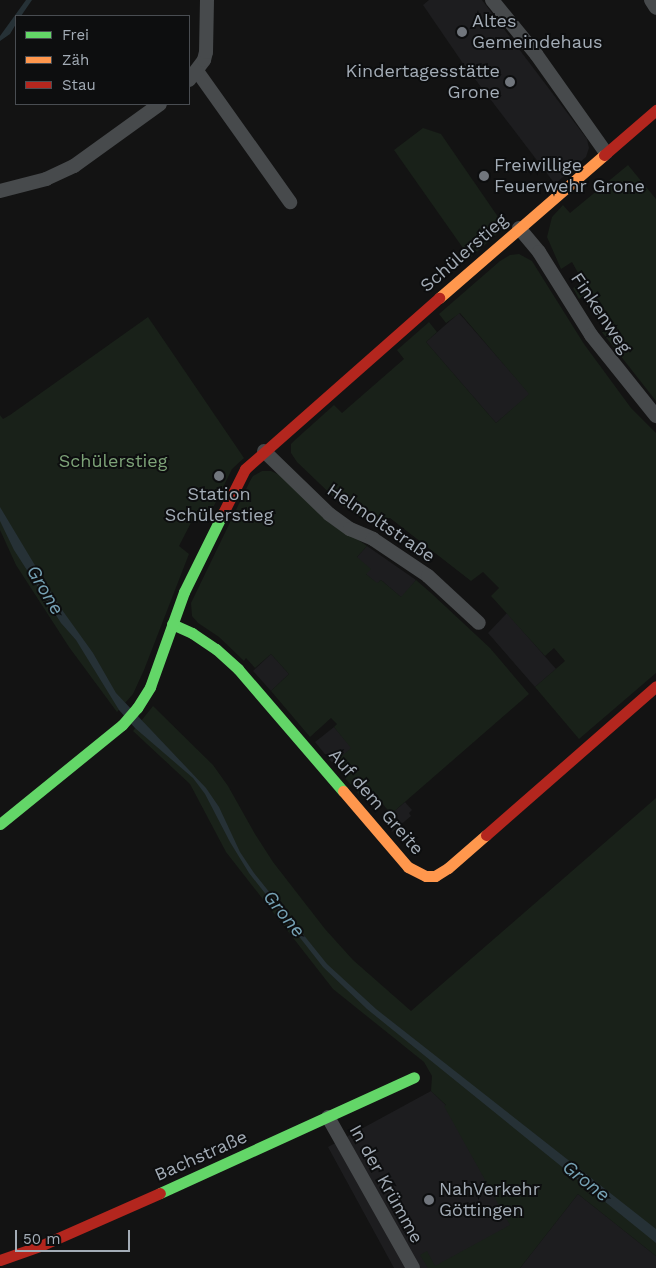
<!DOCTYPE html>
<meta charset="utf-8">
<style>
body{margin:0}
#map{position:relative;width:656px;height:1268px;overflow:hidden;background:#131313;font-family:"Work Sans",sans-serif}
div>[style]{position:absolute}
.built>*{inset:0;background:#1d1d1f}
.green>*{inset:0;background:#192119}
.water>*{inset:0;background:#263136}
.street>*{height:14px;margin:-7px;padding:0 7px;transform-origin:7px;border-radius:7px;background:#474a4c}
.fast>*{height:11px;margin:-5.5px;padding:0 5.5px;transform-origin:5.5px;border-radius:5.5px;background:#63d668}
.slow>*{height:11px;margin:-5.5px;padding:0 5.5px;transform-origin:5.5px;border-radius:5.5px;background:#ff974d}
.jam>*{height:11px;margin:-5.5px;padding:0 5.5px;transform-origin:5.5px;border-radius:5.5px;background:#b3261e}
.dots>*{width:14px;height:14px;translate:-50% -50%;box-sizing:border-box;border:2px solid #0d0e0f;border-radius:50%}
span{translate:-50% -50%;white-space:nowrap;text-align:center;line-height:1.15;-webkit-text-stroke:4px #0d0e0f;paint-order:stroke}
.poi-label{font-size:18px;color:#a3acb6}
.left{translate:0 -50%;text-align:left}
.right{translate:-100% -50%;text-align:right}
.street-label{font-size:18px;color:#a3acb6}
.park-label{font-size:18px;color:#7da378}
.water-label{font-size:19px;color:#76a2b5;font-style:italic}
.legend{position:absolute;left:15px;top:15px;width:175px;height:90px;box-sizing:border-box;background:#0d0e0f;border:1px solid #494d52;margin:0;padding:6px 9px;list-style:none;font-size:15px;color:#a3acb6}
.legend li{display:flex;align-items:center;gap:10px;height:25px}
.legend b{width:25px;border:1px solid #494d52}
.scale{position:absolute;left:15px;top:1230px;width:115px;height:22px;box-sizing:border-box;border:2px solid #a3acb6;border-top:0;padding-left:6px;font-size:15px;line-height:18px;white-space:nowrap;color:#a3acb6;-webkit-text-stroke:4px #0d0e0f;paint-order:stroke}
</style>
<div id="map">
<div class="built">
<div style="clip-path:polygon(429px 0,482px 0,587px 139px,589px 148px,586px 157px,555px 184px,462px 62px,423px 5px)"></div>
<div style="clip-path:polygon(459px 313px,530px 394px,496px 423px,426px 342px)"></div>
<div style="clip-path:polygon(367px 546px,416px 580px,402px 598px,381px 580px,377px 584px,366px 574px,357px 557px)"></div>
<div style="clip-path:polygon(507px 613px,556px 669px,535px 687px,488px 633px)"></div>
<div style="clip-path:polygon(271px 654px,289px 674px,271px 691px,253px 671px)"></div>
<div style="clip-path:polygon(334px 727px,352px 748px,333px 764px,315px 742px)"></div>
<div style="clip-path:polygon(405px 802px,412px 810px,409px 813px,411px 816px,392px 832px,383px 821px)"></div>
<div style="clip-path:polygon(431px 1091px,458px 1117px,558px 1193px,488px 1268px,394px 1268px,328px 1147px)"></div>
<div style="clip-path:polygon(578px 1194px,656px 1256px,656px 1268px,520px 1268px)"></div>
</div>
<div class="green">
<div style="clip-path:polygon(423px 128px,441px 134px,505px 227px,470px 258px,394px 150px)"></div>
<div style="clip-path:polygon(628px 165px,656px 199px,656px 401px,601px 331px,613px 323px,591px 291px,579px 299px,573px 288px,583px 282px,572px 262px,561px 269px,547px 237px,552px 217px,563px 205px,570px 213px)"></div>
<div style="clip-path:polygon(519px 254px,532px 261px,584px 344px,631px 408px,656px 433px,656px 673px,579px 739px,535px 687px,565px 661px,554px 648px,545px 656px,491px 596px,499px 588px,483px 572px,471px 581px,390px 518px,383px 524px,367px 511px,360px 517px,343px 506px,297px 462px,291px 453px,291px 444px,295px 440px,334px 405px,342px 413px,404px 359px,397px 350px,429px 322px,437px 332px,426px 342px,496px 423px,529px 394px,460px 313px,446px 323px,439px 314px,500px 261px,510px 255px)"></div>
<div style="clip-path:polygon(148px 317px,244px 458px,232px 469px,208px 518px,196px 513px,179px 546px,189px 554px,144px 670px,133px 694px,117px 712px,69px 647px,16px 565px,0 530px,0 415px,3px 419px,10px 415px)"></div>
<div style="clip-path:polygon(262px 471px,271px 471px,282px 476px,330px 521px,367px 546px,357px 557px,371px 569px,366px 574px,377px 583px,381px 580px,401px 597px,416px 580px,431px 593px,490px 648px,529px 694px,391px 814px,372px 791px,363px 799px,333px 764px,351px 748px,334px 727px,337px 724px,331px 718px,310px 737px,271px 691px,289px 674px,271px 654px,255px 668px,246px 658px,244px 661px,219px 637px,198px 623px,192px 616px,191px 603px,250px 481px,253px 476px)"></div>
<div style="clip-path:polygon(153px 706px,213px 765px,228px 786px,255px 834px,273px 862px,325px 929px,353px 960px,411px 1011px,656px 798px,656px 1256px,578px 1194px,520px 1268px,428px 1268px,420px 1255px,427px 1251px,435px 1266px,510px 1225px,444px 1106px,446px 1105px,431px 1091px,432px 1076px,424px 1062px,333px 989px,226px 852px,190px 784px,133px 731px)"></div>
</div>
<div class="water">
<div style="clip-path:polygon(26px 0,32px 0,21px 16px,16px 16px,16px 24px,10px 34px,0 41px,0 36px)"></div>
<div style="clip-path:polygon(0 507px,60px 607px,93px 653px,116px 693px,206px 788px,219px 807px,240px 852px,254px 873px,327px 964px,376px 1009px,656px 1229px,656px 1243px,367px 1009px,323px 967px,249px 873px,230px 842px,205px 794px,193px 778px,135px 728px,119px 710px,76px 640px,61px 623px,14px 550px,0 521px)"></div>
</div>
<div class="street">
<div style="left:492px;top:0;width:70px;rotate:50.8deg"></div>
<div style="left:536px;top:54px;width:121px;rotate:54.7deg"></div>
<div style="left:651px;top:0;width:9px;rotate:58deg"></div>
<div style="left:197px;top:71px;width:161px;rotate:54.6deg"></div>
<div style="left:189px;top:80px;width:25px;rotate:-53deg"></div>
<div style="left:204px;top:60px;width:8px;rotate:-76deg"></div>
<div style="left:206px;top:52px;width:52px;rotate:-88.9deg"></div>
<div style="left:0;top:191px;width:48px;rotate:-14.6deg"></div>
<div style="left:46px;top:179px;width:31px;rotate:-25deg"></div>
<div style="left:74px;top:166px;width:106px;rotate:-35.8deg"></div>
<div style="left:519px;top:228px;width:31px;rotate:50deg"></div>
<div style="left:539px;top:252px;width:98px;rotate:57.9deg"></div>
<div style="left:591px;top:335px;width:104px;rotate:51.3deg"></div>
<div style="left:264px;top:451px;width:91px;rotate:44.1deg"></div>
<div style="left:329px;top:514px;width:26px;rotate:36deg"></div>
<div style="left:350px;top:529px;width:25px;rotate:23deg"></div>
<div style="left:373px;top:539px;width:66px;rotate:33.9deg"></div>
<div style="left:428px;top:576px;width:69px;rotate:42.7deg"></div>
<div style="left:328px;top:1117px;width:173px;rotate:60.6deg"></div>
</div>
<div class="fast">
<div style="left:172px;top:624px;width:22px;rotate:24deg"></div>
<div style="left:192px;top:633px;width:29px;rotate:34deg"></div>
<div style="left:216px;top:649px;width:30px;rotate:42deg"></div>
<div style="left:238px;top:669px;width:161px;rotate:49.3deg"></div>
<div style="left:0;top:824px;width:157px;rotate:-39.1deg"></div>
<div style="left:122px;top:725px;width:23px;rotate:-49deg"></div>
<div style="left:137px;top:708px;width:25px;rotate:-58deg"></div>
<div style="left:150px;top:687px;width:101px;rotate:-70.3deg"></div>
<div style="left:184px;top:592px;width:88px;rotate:-63.7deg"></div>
<div style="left:160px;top:1193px;width:279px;rotate:-24.5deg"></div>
</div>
<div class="slow">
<div style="left:439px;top:298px;width:218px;rotate:-40.9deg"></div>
<div style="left:343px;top:791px;width:100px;rotate:49.5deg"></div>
<div style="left:408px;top:867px;width:20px;rotate:27deg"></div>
<div style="left:426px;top:876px;width:9px"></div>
<div style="left:435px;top:876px;width:15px;rotate:-32deg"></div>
<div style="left:448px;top:868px;width:50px;rotate:-41deg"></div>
</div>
<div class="jam">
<div style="left:604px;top:155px;width:69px;rotate:-40.9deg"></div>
<div style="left:223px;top:513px;width:49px;rotate:-63.4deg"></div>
<div style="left:245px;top:469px;width:259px;rotate:-41.4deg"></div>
<div style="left:486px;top:835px;width:226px;rotate:-41.2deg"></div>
<div style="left:0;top:1260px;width:42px;rotate:-19.3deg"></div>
<div style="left:40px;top:1246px;width:131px;rotate:-23.8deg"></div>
</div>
<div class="dots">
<div style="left:462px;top:32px;background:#71767d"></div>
<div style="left:510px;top:82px;background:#71767d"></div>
<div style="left:484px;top:176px;background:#71767d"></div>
<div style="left:219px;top:476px;background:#71767d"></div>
<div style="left:429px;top:1200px;background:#71767d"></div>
</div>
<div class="poi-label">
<span class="left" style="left:472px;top:32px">Altes<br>Gemeindehaus</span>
<span class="right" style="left:500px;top:82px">Kindertagesstätte<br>Grone</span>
<span class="left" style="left:494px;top:176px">Freiwillige<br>Feuerwehr Grone</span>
<span style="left:219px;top:505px">Station<br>Schülerstieg</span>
<span class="left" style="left:439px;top:1200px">NahVerkehr<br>Göttingen</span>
</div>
<div class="street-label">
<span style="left:464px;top:253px;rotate:-41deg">Schülerstieg</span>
<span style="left:601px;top:313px;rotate:56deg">Finkenweg</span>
<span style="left:381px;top:523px;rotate:34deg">Helmoltstraße</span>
<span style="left:376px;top:802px;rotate:49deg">Auf dem Greite</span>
<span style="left:201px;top:1156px;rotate:-24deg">Bachstraße</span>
<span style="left:386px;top:1184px;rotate:61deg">In der Krümme</span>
</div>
<div class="park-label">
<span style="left:113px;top:461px">Schülerstieg</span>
</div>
<div class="water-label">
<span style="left:45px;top:590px;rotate:59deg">Grone</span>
<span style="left:284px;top:914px;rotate:51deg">Grone</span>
<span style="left:586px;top:1181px;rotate:38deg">Grone</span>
</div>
<ul class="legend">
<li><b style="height:6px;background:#63d668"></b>Frei</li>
<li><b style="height:6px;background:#ff974d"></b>Zäh</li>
<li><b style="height:6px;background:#b3261e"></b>Stau</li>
</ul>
<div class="scale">50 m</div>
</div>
